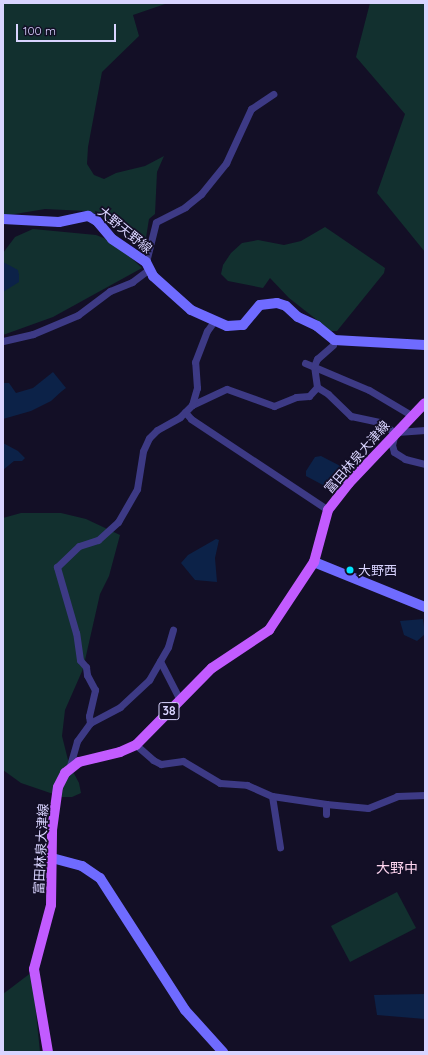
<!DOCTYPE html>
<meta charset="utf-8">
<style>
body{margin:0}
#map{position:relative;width:428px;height:1055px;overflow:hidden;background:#130f26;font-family:Quicksand,"Noto Sans JP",sans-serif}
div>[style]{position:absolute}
.green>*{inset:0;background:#12302f}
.water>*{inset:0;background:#0c2248}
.street>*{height:7px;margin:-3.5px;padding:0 3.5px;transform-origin:3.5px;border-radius:3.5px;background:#3d3a85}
.secondary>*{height:10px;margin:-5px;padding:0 5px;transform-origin:5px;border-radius:5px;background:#6f6bff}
.primary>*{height:10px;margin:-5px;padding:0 5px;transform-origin:5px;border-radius:5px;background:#c25bff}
.dots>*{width:11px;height:11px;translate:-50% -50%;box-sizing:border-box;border:2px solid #130f26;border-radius:50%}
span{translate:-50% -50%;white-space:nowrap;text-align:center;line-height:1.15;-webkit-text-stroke:3.5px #130f26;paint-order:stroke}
.shield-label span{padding:1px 3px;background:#130f26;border:1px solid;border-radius:3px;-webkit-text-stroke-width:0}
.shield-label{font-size:12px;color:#d9d4ff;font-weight:700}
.street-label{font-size:13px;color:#d9d4ff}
.poi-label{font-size:13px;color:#d9d4ff}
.left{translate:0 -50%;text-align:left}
.neighbourhood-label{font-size:14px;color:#ffd6f0}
.frame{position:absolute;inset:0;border:4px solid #d9d4ff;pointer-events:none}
.scale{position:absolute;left:16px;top:24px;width:100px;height:18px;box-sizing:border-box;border:2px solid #d9d4ff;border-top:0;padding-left:5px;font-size:12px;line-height:14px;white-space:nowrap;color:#d9d4ff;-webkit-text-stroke:3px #130f26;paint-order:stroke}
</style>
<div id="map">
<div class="green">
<div style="clip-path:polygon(3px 3px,168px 3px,133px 15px,139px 36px,102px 72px,88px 147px,87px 164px,94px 175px,104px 179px,116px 173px,145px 166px,164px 156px,157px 172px,155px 214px,149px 219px,144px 250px,100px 215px,86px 211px,45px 209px,3px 216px)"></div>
<div style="clip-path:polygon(370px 3px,425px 3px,425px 252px,377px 193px,405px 114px,356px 57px)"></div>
<div style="clip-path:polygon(325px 227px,385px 268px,384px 273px,337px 331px,331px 331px,289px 298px,270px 278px,263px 288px,228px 281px,221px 274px,223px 265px,231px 253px,242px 243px,258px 240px,284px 245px,301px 241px)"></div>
<div style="clip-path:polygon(33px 229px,96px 235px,114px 242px,142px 268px,53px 317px,3px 335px,3px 253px,15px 237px)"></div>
<div style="clip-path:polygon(21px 513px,61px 513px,86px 519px,120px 535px,109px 576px,100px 594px,83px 669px,65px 710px,62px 736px,69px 764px,79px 783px,81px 793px,72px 797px,62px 797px,21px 783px,3px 770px,3px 518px)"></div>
<div style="clip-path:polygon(397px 892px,416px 928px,350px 962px,331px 926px)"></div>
<div style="clip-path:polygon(32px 972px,40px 1052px,3px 1052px,3px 994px)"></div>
</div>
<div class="water">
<div style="clip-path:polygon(3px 262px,18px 270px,19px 275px,19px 282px,3px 292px)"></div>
<div style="clip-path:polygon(53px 372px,66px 388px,62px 391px,51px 401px,31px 411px,3px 419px,3px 383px,9px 383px,16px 393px,33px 388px)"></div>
<div style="clip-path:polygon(3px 443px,18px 451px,25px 458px,22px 461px,14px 461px,3px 470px)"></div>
<div style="clip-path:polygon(321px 456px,352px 472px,336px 492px,306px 476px,306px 471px,315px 457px)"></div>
<div style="clip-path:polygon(216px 539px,219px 540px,215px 558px,217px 582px,195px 580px,181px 563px,188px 555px)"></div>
<div style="clip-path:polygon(423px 619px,425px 634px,417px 641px,404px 635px,400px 621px)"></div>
<div style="clip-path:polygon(425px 994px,425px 1019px,377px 1015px,374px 995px)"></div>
</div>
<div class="street">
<div style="left:146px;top:262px;width:41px;rotate:-76deg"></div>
<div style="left:156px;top:222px;width:33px;rotate:-27deg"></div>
<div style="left:185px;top:207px;width:21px;rotate:-39deg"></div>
<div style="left:201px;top:194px;width:40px;rotate:-51deg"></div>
<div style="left:226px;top:163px;width:60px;rotate:-65.2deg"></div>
<div style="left:251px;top:109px;width:27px;rotate:-34deg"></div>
<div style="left:3px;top:341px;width:31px;rotate:-13deg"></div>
<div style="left:33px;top:334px;width:49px;rotate:-22.9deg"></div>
<div style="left:78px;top:315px;width:40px;rotate:-37deg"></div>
<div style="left:110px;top:291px;width:24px;rotate:-22deg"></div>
<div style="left:132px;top:282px;width:20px;rotate:-37deg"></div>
<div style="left:305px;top:363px;width:69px;rotate:22.9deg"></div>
<div style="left:369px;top:390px;width:49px;rotate:30.8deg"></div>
<div style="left:317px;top:387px;width:13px;rotate:32deg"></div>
<div style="left:328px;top:394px;width:32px;rotate:44deg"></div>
<div style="left:351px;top:416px;width:30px;rotate:12deg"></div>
<div style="left:380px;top:422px;width:19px;rotate:36deg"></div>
<div style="left:192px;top:405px;width:38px;rotate:-25deg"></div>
<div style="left:227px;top:389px;width:50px;rotate:19.9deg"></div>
<div style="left:274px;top:406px;width:24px;rotate:-22deg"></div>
<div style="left:296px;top:397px;width:13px;rotate:-4deg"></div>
<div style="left:309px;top:396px;width:12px;rotate:-48deg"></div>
<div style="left:317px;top:387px;width:21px;rotate:-98deg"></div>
<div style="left:314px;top:366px;width:8px;rotate:-67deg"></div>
<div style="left:317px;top:359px;width:21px;rotate:-41deg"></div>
<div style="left:185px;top:412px;width:9px;rotate:49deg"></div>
<div style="left:191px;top:419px;width:164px;rotate:33.6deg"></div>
<div style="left:397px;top:432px;width:28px;rotate:-4deg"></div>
<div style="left:394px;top:437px;width:8px;rotate:104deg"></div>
<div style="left:392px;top:445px;width:7px;rotate:74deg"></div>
<div style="left:394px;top:452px;width:13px;rotate:32deg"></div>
<div style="left:405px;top:459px;width:21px;rotate:14deg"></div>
<div style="left:160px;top:661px;width:44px;rotate:62.9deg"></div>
<div style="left:90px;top:723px;width:34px;rotate:-28deg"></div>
<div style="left:120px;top:707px;width:40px;rotate:-43deg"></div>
<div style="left:149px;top:680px;width:38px;rotate:-60deg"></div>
<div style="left:168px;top:647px;width:18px;rotate:-74deg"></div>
<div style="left:136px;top:745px;width:23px;rotate:41deg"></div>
<div style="left:153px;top:760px;width:9px;rotate:27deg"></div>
<div style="left:161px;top:764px;width:22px;rotate:-8deg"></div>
<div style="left:183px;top:761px;width:43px;rotate:30.7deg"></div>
<div style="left:220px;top:783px;width:27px;rotate:4deg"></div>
<div style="left:247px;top:785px;width:27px;rotate:24deg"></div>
<div style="left:272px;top:796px;width:52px;rotate:81.1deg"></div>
<div style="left:69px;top:769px;width:29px;rotate:-74deg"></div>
<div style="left:77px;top:741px;width:22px;rotate:-54deg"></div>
<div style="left:90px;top:723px;width:7px;rotate:-98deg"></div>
<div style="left:89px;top:716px;width:27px;rotate:-77deg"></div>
<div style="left:95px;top:690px;width:17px;rotate:-118deg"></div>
<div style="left:87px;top:675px;width:8px;rotate:-97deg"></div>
<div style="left:86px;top:667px;width:9px;rotate:-131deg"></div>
<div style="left:80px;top:660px;width:27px;rotate:-98deg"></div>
<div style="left:76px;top:633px;width:69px;rotate:-106.1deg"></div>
<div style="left:57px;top:567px;width:30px;rotate:-44deg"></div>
<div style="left:79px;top:546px;width:20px;rotate:-18deg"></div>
<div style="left:98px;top:540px;width:27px;rotate:-42deg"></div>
<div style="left:118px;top:522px;width:38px;rotate:-60deg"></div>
<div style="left:137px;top:489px;width:38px;rotate:-81deg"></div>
<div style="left:143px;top:451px;width:14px;rotate:-65deg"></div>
<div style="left:149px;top:438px;width:11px;rotate:-45deg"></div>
<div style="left:157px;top:430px;width:26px;rotate:-29deg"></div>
<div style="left:180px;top:417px;width:17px;rotate:-45deg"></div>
<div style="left:192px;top:405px;width:18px;rotate:-74deg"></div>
<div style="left:197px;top:388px;width:26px;rotate:-94deg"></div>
<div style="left:195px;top:362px;width:33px;rotate:-69deg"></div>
<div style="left:207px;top:331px;width:14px;rotate:-54deg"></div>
<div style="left:272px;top:796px;width:55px;rotate:8.4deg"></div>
<div style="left:326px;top:814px;width:10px;rotate:-90deg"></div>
<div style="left:326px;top:804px;width:42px;rotate:5.4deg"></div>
<div style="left:368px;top:808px;width:31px;rotate:-22deg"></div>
<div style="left:397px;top:796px;width:28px;rotate:-2deg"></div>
</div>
<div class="secondary">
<div style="left:3px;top:219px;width:56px;rotate:3.1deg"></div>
<div style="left:59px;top:222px;width:30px;rotate:-12deg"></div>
<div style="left:88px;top:216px;width:10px;rotate:29deg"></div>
<div style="left:97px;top:221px;width:23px;rotate:50deg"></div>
<div style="left:112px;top:239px;width:41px;rotate:34.1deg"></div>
<div style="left:146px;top:262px;width:16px;rotate:63deg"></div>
<div style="left:153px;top:276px;width:51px;rotate:41.8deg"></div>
<div style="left:191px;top:310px;width:39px;rotate:24deg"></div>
<div style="left:227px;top:326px;width:16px;rotate:-4deg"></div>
<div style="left:243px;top:325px;width:26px;rotate:-50deg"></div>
<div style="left:260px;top:305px;width:17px;rotate:-7deg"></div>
<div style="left:277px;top:303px;width:9px;rotate:18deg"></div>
<div style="left:286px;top:306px;width:16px;rotate:43deg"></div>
<div style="left:298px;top:317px;width:21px;rotate:25deg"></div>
<div style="left:317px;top:326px;width:22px;rotate:39deg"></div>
<div style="left:334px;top:340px;width:91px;rotate:3.1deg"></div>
<div style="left:314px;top:562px;width:120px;rotate:22.1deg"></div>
<div style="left:52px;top:858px;width:31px;rotate:15deg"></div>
<div style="left:82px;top:866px;width:22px;rotate:34deg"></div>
<div style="left:100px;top:878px;width:157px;rotate:57.2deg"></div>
<div style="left:185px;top:1010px;width:57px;rotate:47.9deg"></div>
</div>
<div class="primary">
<div style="left:48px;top:1052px;width:84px;rotate:-99.6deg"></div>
<div style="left:34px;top:969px;width:66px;rotate:-75.1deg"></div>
<div style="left:51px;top:905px;width:75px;rotate:-89.2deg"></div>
<div style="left:52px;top:830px;width:43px;rotate:-82.1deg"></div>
<div style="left:58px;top:787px;width:16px;rotate:-63deg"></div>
<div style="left:65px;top:773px;width:18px;rotate:-38deg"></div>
<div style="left:79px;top:762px;width:42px;rotate:-13.7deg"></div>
<div style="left:120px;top:752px;width:17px;rotate:-24deg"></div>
<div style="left:136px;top:745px;width:108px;rotate:-45.4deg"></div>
<div style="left:212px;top:668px;width:69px;rotate:-33.7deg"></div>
<div style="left:269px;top:630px;width:82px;rotate:-56.5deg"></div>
<div style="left:314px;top:562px;width:54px;rotate:-74.9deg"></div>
<div style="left:328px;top:510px;width:34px;rotate:-52deg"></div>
<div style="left:349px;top:483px;width:110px;rotate:-46.5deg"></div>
</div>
<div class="dots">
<div style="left:350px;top:570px;background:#00e5ff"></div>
</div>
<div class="shield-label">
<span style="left:169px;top:711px">38</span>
</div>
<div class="street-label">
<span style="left:125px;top:230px;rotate:39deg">大野天野線</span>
<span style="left:357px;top:457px;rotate:-49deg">富田林泉大津線</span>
<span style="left:41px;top:849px;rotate:-87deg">富田林泉大津線</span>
</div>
<div class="poi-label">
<span class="left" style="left:358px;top:570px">大野西</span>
</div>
<div class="neighbourhood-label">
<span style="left:397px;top:868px">大野中</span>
</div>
<div class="frame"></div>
<div class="scale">100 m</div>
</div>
